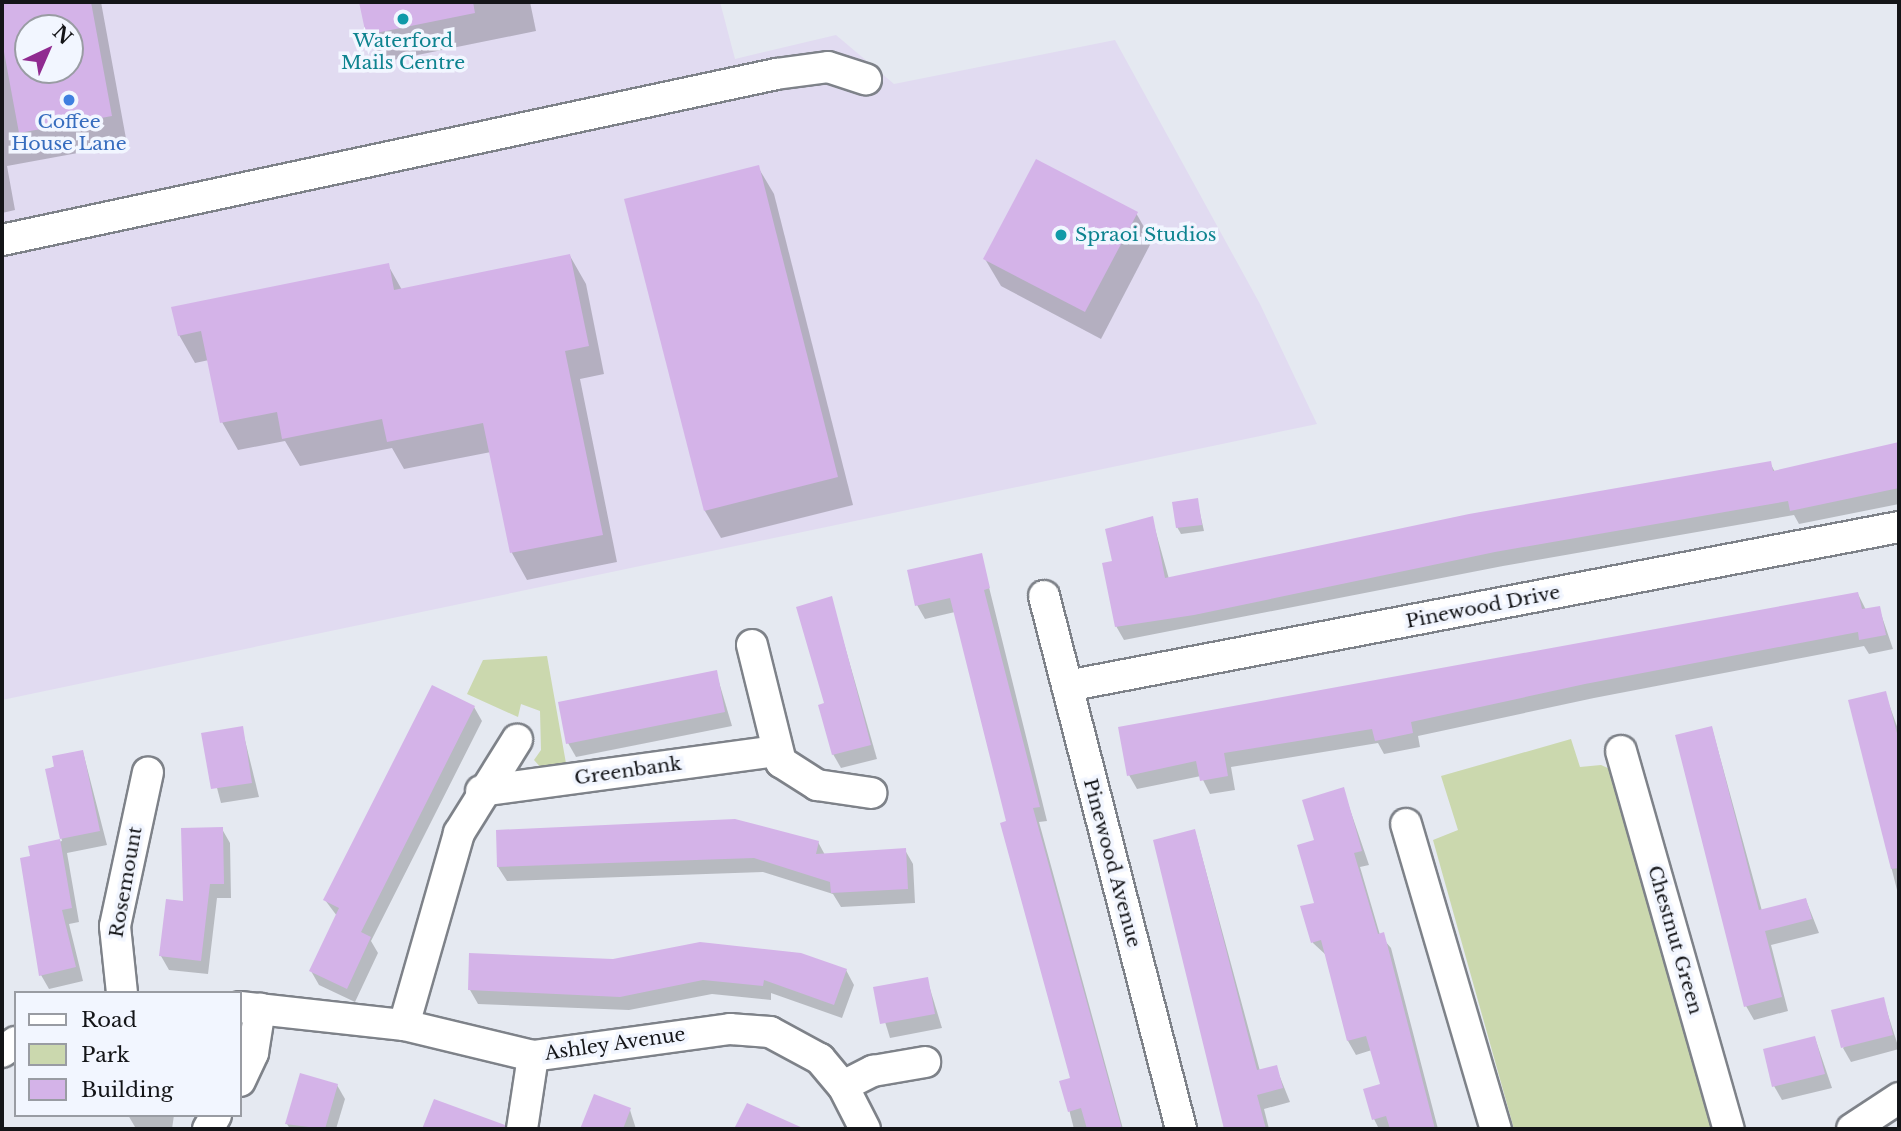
<!DOCTYPE html>
<style>
body{margin:0}
#map{position:relative;width:1901px;height:1131px;overflow:hidden;background:#e5e9f1;font-family:"Libre Baskerville",serif}
div>[style]{position:absolute}
.industrial>*{inset:0;background:#e1dbf1}
.green>*{inset:0;background:#cbd8ae}
.shadow>*{inset:0;background:#0003}
.building>*{inset:0;background:#d4b3e8}
.roads{filter:drop-shadow(2px 0 #7e8289) drop-shadow(-2px 0 #7e8289) drop-shadow(0 2px #7e8289) drop-shadow(0 -2px #7e8289)}
.minor>*{height:30px;margin:-15px;padding:0 15px;transform-origin:15px;border-radius:15px;background:#fff}
.dots>*{width:19px;height:19px;translate:-50% -50%;box-sizing:border-box;border:4px solid #f2f6ff;border-radius:50%}
span{translate:-50% -50%;white-space:nowrap;text-align:center;line-height:1.15;-webkit-text-stroke:7px #f2f6ff;paint-order:stroke}
.culture-label{font-size:19px;color:#0d838f}
.left{translate:0 -50%;text-align:left}
.shop-label{font-size:19px;color:#366cbe}
.street-label{font-size:19px;color:#141518}
.frame{position:absolute;inset:0;border:4px solid #141518;pointer-events:none}
.legend{position:absolute;left:14px;top:991px;width:228px;height:126px;box-sizing:border-box;background:#f2f6ff;border:2px solid #999ca3;margin:0;padding:9px 12px;list-style:none;font-size:21px;color:#141518}
.legend li{display:flex;align-items:center;gap:14px;height:35px}
.legend b{width:35px;border:2px solid #999ca3}
.north{position:absolute;left:14px;top:14px;width:70px;height:70px;box-sizing:border-box;background:#f2f6ff;border:2px solid #999ca3;border-radius:50%;rotate:44deg;font-size:19px;font-weight:700;line-height:28px;text-align:center;color:#141518}
.north::after{content:'';display:block;margin:auto;width:24px;height:32px;background:#902a90;clip-path:polygon(50% 0,100% 100%,50% 72%,0 100%)}
</style>
<div id="map">
<div class="industrial">
<div style="clip-path:polygon(evenodd,2px 2px,720px 2px,735px 59px,836px 35px,894px 84px,1115px 40px,1260px 304px,1317px 424px,2px 700px,2px 2px,28px 28px,70px 28px,70px 70px,28px 70px,28px 28px)"></div>
</div>
<div class="green">
<div style="clip-path:polygon(547px 656px,567px 769px,543px 770px,534px 760px,541px 750px,540px 711px,521px 704px,518px 717px,467px 694px,483px 660px)"></div>
<div style="clip-path:polygon(1571px 739px,1580px 767px,1601px 765px,1619px 773px,1715px 1129px,1514px 1129px,1433px 840px,1458px 830px,1441px 776px)"></div>
</div>
<div class="shadow">
<div style="clip-path:polygon(evenodd,2px 2px,101px 2px,127px 144px,7px 166px,15px 210px,2px 213px,2px 2px,28px 28px,70px 28px,70px 70px,28px 70px,28px 28px)"></div>
<div style="clip-path:polygon(361px 2px,530px 2px,536px 31px,383px 62px,367px 34px)"></div>
<div style="clip-path:polygon(758px 167px,774px 194px,853px 505px,721px 538px,705px 511px)"></div>
<div style="clip-path:polygon(1136px 213px,1152px 241px,1101px 339px,1001px 286px,985px 259px)"></div>
<div style="clip-path:polygon(570px 256px,586px 284px,604px 374px,580px 379px,617px 562px,527px 580px,512px 553px,491px 452px,404px 469px,392px 448px,300px 466px,285px 441px,238px 450px,222px 422px,209px 360px,195px 363px,179px 335px,388px 265px,402px 290px)"></div>
<div style="clip-path:polygon(1899px 447px,1899px 504px,1799px 524px,1794px 515px,1503px 566px,1124px 640px,1116px 626px,1152px 518px,1169px 579px,1770px 463px,1775px 472px)"></div>
<div style="clip-path:polygon(1197px 500px,1204px 531px,1181px 534px,1177px 527px)"></div>
<div style="clip-path:polygon(981px 555px,1047px 821px,1039px 822px,1123px 1129px,1074px 1129px,1062px 1082px,1072px 1079px,955px 612px,925px 619px,917px 605px)"></div>
<div style="clip-path:polygon(1858px 594px,1866px 610px,1879px 608px,1893px 649px,1869px 654px,1864px 646px,1594px 698px,1418px 736px,1420px 747px,1384px 754px,1378px 743px,1231px 767px,1235px 790px,1210px 794px,1201px 776px,1137px 789px,1129px 775px)"></div>
<div style="clip-path:polygon(831px 598px,877px 759px,841px 768px,833px 754px)"></div>
<div style="clip-path:polygon(716px 672px,732px 726px,576px 757px,568px 743px)"></div>
<div style="clip-path:polygon(1885px 693px,1899px 732px,1899px 898px,1850px 702px)"></div>
<div style="clip-path:polygon(474px 707px,482px 721px,371px 941px,378px 953px,355px 1002px,319px 985px,311px 971px,337px 916px,325px 900px)"></div>
<div style="clip-path:polygon(242px 728px,259px 797px,221px 803px,203px 735px)"></div>
<div style="clip-path:polygon(1712px 728px,1762px 911px,1806px 900px,1819px 933px,1771px 945px,1788px 1011px,1754px 1020px,1746px 1006px)"></div>
<div style="clip-path:polygon(83px 752px,107px 845px,67px 853px,79px 922px,69px 924px,83px 981px,49px 989px,41px 975px,30px 847px,62px 841px,47px 770px)"></div>
<div style="clip-path:polygon(1343px 789px,1369px 865px,1360px 867px,1380px 935px,1391px 948px,1438px 1129px,1379px 1129px,1374px 1119px,1382px 1086px,1372px 1050px,1356px 1055px,1348px 1041px,1326px 955px,1313px 943px,1302px 907px,1317px 904px,1316px 841px)"></div>
<div style="clip-path:polygon(222px 829px,230px 843px,231px 898px,217px 898px,208px 974px,169px 970px,161px 956px)"></div>
<div style="clip-path:polygon(498px 831px,818px 842px,825px 855px,905px 850px,913px 864px,915px 903px,841px 907px,833px 894px,763px 872px,507px 881px,498px 867px)"></div>
<div style="clip-path:polygon(1195px 831px,1260px 1071px,1276px 1067px,1290px 1102px,1264px 1109px,1269px 1129px,1231px 1129px,1155px 842px)"></div>
<div style="clip-path:polygon(613px 961px,846px 970px,854px 985px,842px 1018px,771px 993px,771px 1000px,712px 994px,629px 1010px,478px 1004px,470px 990px)"></div>
<div style="clip-path:polygon(927px 979px,942px 1028px,890px 1038px,875px 989px)"></div>
<div style="clip-path:polygon(1883px 999px,1899px 1049px,1851px 1062px,1843px 1048px)"></div>
<div style="clip-path:polygon(1815px 1038px,1832px 1088px,1782px 1100px,1774px 1086px)"></div>
<div style="clip-path:polygon(337px 1085px,345px 1099px,336px 1129px,290px 1129px,287px 1124px)"></div>
<div style="clip-path:polygon(595px 1096px,630px 1110px,636px 1129px,583px 1129px)"></div>
<div style="clip-path:polygon(128px 1115px,174px 1115px,172px 1129px,135px 1127px)"></div>
</div>
<div class="building">
<div style="clip-path:polygon(evenodd,2px 2px,91px 2px,112px 116px,19px 133px,2px 41px,2px 2px,28px 28px,70px 28px,70px 70px,28px 70px,28px 28px)"></div>
<div style="clip-path:polygon(359px 2px,473px 2px,475px 13px,366px 35px)"></div>
<div style="clip-path:polygon(1036px 159px,1138px 212px,1085px 312px,983px 259px)"></div>
<div style="clip-path:polygon(759px 165px,838px 477px,704px 511px,624px 199px)"></div>
<div style="clip-path:polygon(570px 254px,589px 346px,565px 351px,603px 535px,510px 553px,483px 423px,387px 442px,382px 419px,282px 439px,277px 412px,220px 423px,201px 331px,178px 336px,171px 307px,389px 263px,394px 290px)"></div>
<div style="clip-path:polygon(1899px 442px,1899px 488px,1790px 511px,1788px 501px,1495px 552px,1194px 615px,1115px 627px,1102px 563px,1112px 561px,1105px 529px,1153px 516px,1165px 578px,1469px 514px,1771px 461px,1773px 471px)"></div>
<div style="clip-path:polygon(1198px 498px,1202px 525px,1176px 528px,1172px 502px)"></div>
<div style="clip-path:polygon(982px 553px,990px 588px,984px 590px,1040px 807px,1033px 808px,1122px 1129px,1087px 1129px,1081px 1108px,1068px 1112px,1059px 1081px,1070px 1078px,1000px 823px,1006px 821px,950px 598px,915px 606px,907px 570px)"></div>
<div style="clip-path:polygon(1858px 592px,1862px 609px,1880px 606px,1886px 635px,1859px 640px,1858px 632px,1585px 684px,1411px 722px,1413px 733px,1375px 741px,1372px 729px,1224px 753px,1228px 776px,1200px 781px,1196px 761px,1127px 776px,1118px 727px)"></div>
<div style="clip-path:polygon(832px 596px,871px 745px,832px 755px,818px 705px,824px 703px,796px 607px)"></div>
<div style="clip-path:polygon(717px 670px,725px 712px,566px 744px,558px 702px)"></div>
<div style="clip-path:polygon(432px 685px,475px 706px,361px 932px,371px 937px,347px 989px,309px 971px,339px 908px,323px 900px)"></div>
<div style="clip-path:polygon(1886px 691px,1899px 741px,1899px 868px,1891px 869px,1848px 700px)"></div>
<div style="clip-path:polygon(243px 726px,252px 783px,211px 789px,201px 733px)"></div>
<div style="clip-path:polygon(1712px 726px,1759px 910px,1806px 898px,1812px 919px,1765px 931px,1782px 997px,1744px 1007px,1675px 735px)"></div>
<div style="clip-path:polygon(83px 750px,100px 831px,60px 839px,72px 908px,62px 910px,76px 967px,39px 976px,20px 858px,30px 856px,28px 846px,60px 839px,45px 769px,54px 767px,52px 756px)"></div>
<div style="clip-path:polygon(1344px 787px,1362px 851px,1354px 853px,1378px 934px,1384px 932px,1435px 1129px,1390px 1129px,1386px 1116px,1372px 1120px,1363px 1089px,1380px 1084px,1366px 1036px,1347px 1041px,1321px 940px,1311px 943px,1300px 906px,1314px 903px,1297px 845px,1314px 840px,1302px 800px)"></div>
<div style="clip-path:polygon(735px 819px,819px 841px,816px 854px,906px 848px,908px 889px,831px 893px,830px 882px,754px 858px,497px 867px,496px 830px)"></div>
<div style="clip-path:polygon(223px 827px,224px 884px,210px 884px,201px 961px,159px 956px,166px 899px,183px 901px,181px 828px)"></div>
<div style="clip-path:polygon(1195px 829px,1257px 1070px,1277px 1065px,1283px 1088px,1257px 1095px,1266px 1129px,1224px 1129px,1153px 840px)"></div>
<div style="clip-path:polygon(700px 942px,801px 953px,847px 969px,834px 1005px,764px 980px,763px 986px,703px 980px,620px 997px,468px 990px,469px 953px,613px 959px)"></div>
<div style="clip-path:polygon(928px 977px,935px 1014px,880px 1024px,873px 987px)"></div>
<div style="clip-path:polygon(1884px 997px,1893px 1035px,1841px 1048px,1831px 1010px)"></div>
<div style="clip-path:polygon(1815px 1036px,1825px 1074px,1772px 1087px,1763px 1049px)"></div>
<div style="clip-path:polygon(300px 1073px,338px 1084px,325px 1129px,285px 1124px)"></div>
<div style="clip-path:polygon(594px 1094px,631px 1108px,623px 1129px,580px 1129px)"></div>
<div style="clip-path:polygon(434px 1099px,505px 1125px,505px 1129px,422px 1129px)"></div>
<div style="clip-path:polygon(747px 1103px,805px 1129px,734px 1129px)"></div>
</div>
<div class="roads">
<div class="minor">
<div style="left:2px;top:240px;width:792px;rotate:-12.1deg"></div>
<div style="left:776px;top:74px;width:52px;rotate:-7.7deg"></div>
<div style="left:828px;top:67px;width:40px;rotate:18deg"></div>
<div style="left:1044px;top:596px;width:550px;rotate:75.58deg"></div>
<div style="left:752px;top:645px;width:121px;rotate:76.1deg"></div>
<div style="left:781px;top:762px;width:43px;rotate:32.6deg"></div>
<div style="left:817px;top:785px;width:55px;rotate:8.4deg"></div>
<div style="left:1067px;top:686px;width:847px;rotate:-10.82deg"></div>
<div style="left:1621px;top:751px;width:393px;rotate:74.1deg"></div>
<div style="left:481px;top:791px;width:297px;rotate:-7.7deg"></div>
<div style="left:1406px;top:824px;width:318px;rotate:73.6deg"></div>
<div style="left:122px;top:993px;width:67px;rotate:-96deg"></div>
<div style="left:115px;top:926px;width:157px;rotate:-77.9deg"></div>
<div style="left:240px;top:1007px;width:165px;rotate:6.3deg"></div>
<div style="left:404px;top:1025px;width:133px;rotate:13.5deg"></div>
<div style="left:533px;top:1056px;width:199px;rotate:-7.8deg"></div>
<div style="left:730px;top:1029px;width:40px;rotate:4.3deg"></div>
<div style="left:770px;top:1032px;width:57px;rotate:28.4deg"></div>
<div style="left:820px;top:1059px;width:35px;rotate:50deg"></div>
<div style="left:843px;top:1086px;width:48px;rotate:62.9deg"></div>
<div style="left:404px;top:1025px;width:200px;rotate:-74deg"></div>
<div style="left:459px;top:833px;width:110px;rotate:-58.1deg"></div>
<div style="left:2px;top:1052px;width:17px;rotate:-36deg"></div>
<div style="left:240px;top:1081px;width:31px;rotate:-65deg"></div>
<div style="left:253px;top:1053px;width:45px;rotate:-81deg"></div>
<div style="left:843px;top:1086px;width:34px;rotate:-27deg"></div>
<div style="left:873px;top:1071px;width:53px;rotate:-9.8deg"></div>
<div style="left:208px;top:1129px;width:16px;rotate:-60deg"></div>
<div style="left:522px;top:1129px;width:74px;rotate:-81.4deg"></div>
<div style="left:1852px;top:1129px;width:56px;rotate:-33.4deg"></div>
</div>
</div>
<div class="dots">
<div style="left:403px;top:19px;background:#0f9aa8"></div>
<div style="left:69px;top:100px;background:#3f7fe0"></div>
<div style="left:1061px;top:235px;background:#0f9aa8"></div>
</div>
<div class="culture-label">
<span style="left:403px;top:52px">Waterford<br>Mails Centre</span>
<span class="left" style="left:1075px;top:235px">Spraoi Studios</span>
</div>
<div class="shop-label">
<span style="left:69px;top:133px">Coffee<br>House Lane</span>
</div>
<div class="street-label">
<span style="left:1483px;top:607px;rotate:-11deg">Pinewood Drive</span>
<span style="left:628px;top:771px;rotate:-8deg">Greenbank</span>
<span style="left:1112px;top:863px;rotate:75deg">Pinewood Avenue</span>
<span style="left:126px;top:882px;rotate:-80deg">Rosemount</span>
<span style="left:1675px;top:940px;rotate:74deg">Chestnut Green</span>
<span style="left:615px;top:1044px;rotate:-8deg">Ashley Avenue</span>
</div>
<div class="frame"></div>
<ul class="legend">
<li><b style="height:9px;background:#fff"></b>Road</li>
<li><b style="height:19px;background:#cbd8ae"></b>Park</li>
<li><b style="height:19px;background:#d4b3e8"></b>Building</li>
</ul>
<div class="north">N</div>
</div>
